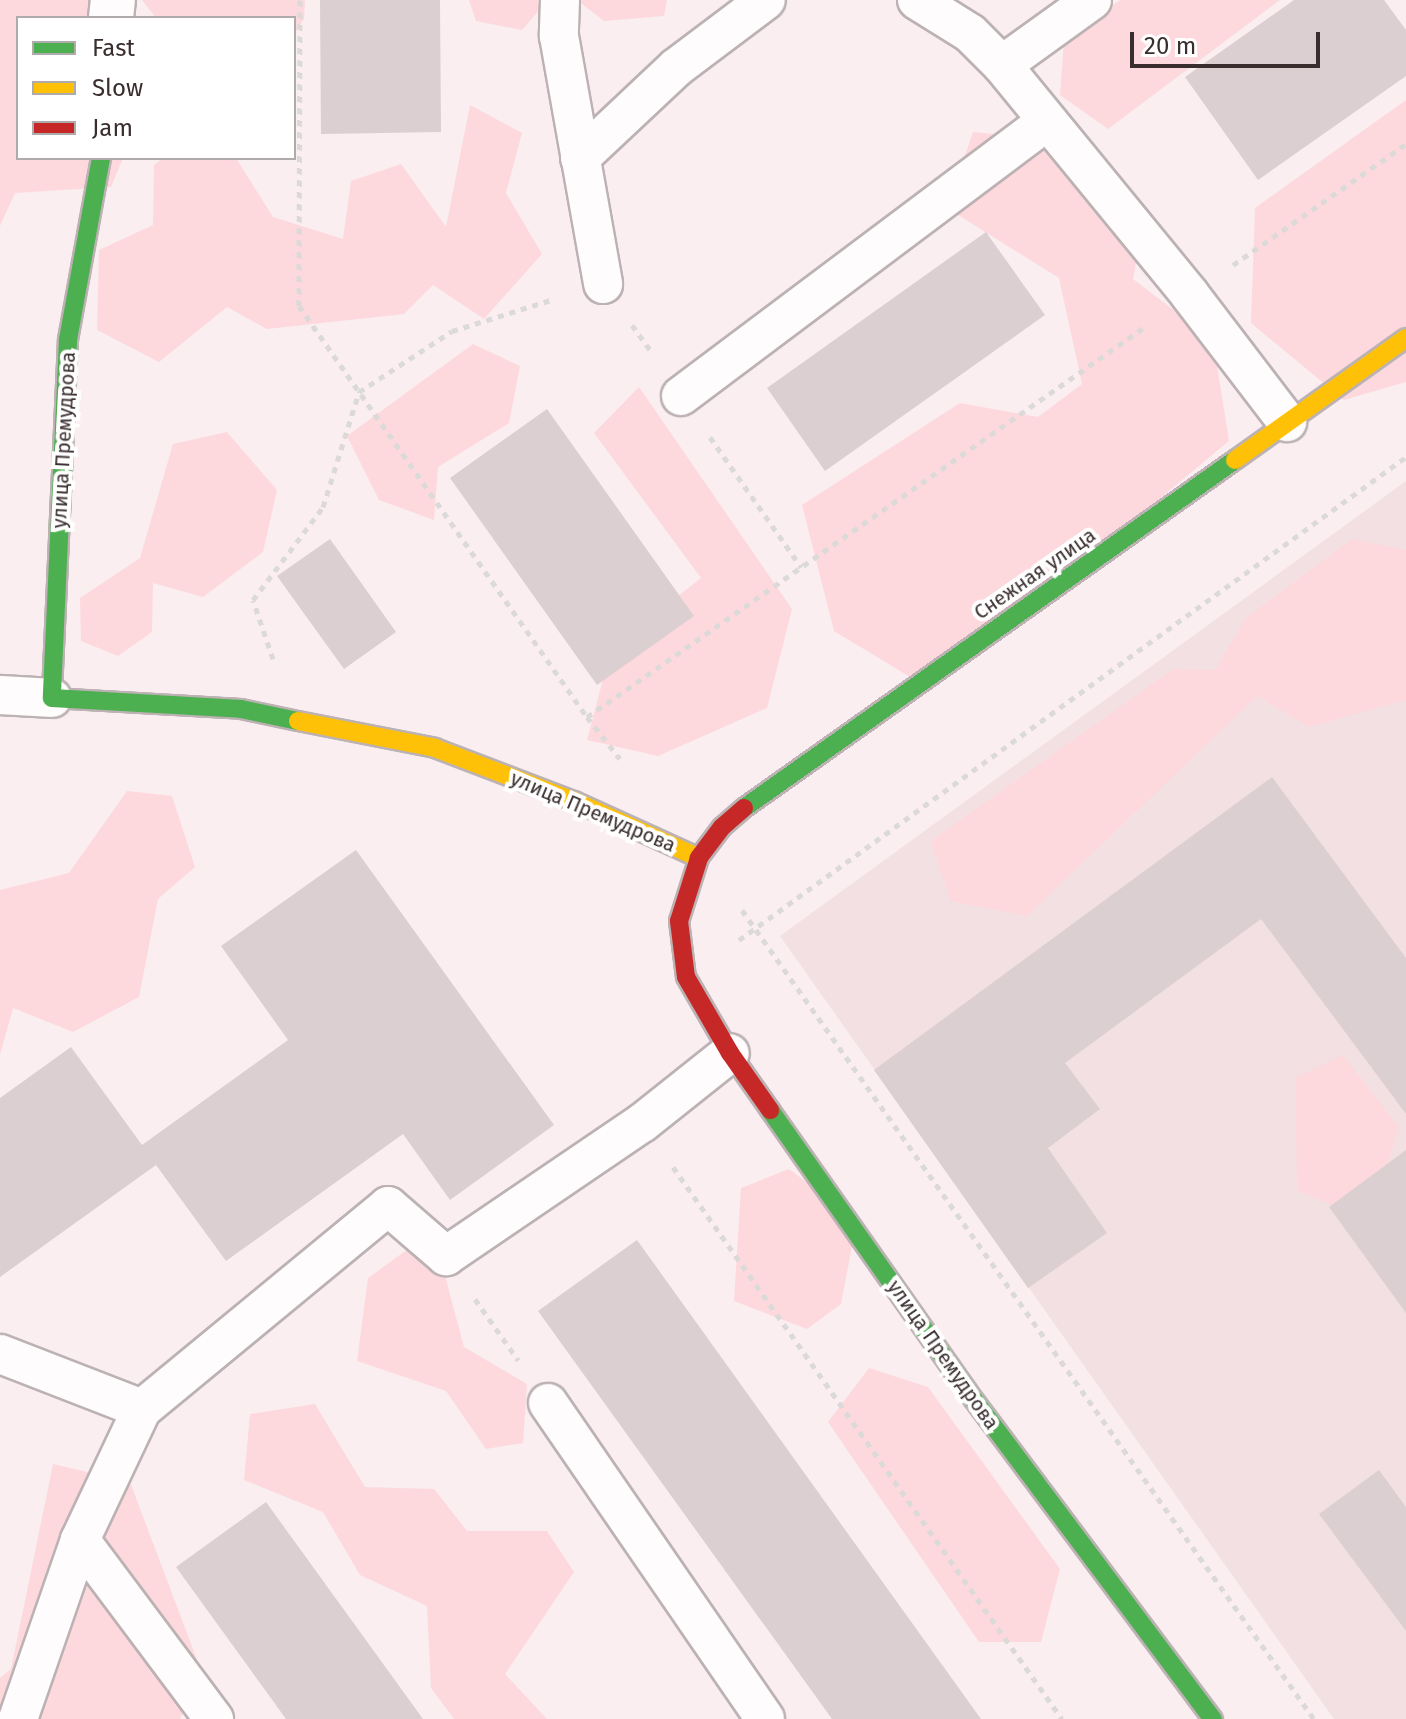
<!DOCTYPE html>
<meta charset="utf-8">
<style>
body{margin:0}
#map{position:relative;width:1406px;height:1719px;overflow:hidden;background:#faeef0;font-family:"Fira Sans",sans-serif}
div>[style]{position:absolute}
.built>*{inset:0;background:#f3e0e2}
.green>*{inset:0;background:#fdd9dd}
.building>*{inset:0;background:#dbcfd1}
.path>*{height:5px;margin-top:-2.5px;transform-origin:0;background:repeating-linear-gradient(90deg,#dcd9d9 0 6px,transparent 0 12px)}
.roads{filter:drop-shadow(2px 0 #bcb2b3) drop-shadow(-2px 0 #bcb2b3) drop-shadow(0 2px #bcb2b3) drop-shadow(0 -2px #bcb2b3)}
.lane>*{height:38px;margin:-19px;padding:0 19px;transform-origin:19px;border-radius:19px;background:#fefcfd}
.street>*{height:44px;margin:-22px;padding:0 22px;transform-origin:22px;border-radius:22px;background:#fefcfd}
.fast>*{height:18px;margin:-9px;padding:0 9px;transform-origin:9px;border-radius:9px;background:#4caf50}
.slow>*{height:18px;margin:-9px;padding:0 9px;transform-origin:9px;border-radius:9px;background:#ffc107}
.jam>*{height:18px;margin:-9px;padding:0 9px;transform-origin:9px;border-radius:9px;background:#c62828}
span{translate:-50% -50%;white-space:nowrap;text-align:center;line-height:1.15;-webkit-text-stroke:8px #fff;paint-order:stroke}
.street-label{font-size:20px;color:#392d2e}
.legend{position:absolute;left:16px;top:16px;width:280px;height:144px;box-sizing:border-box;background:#fff;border:2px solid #b0abab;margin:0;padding:10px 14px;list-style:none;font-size:24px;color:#392d2e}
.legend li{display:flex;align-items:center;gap:16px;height:40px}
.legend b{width:40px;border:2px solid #b0abab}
.scale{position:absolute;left:1130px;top:32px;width:190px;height:36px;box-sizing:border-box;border:4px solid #392d2e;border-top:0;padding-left:10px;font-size:24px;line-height:28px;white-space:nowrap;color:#392d2e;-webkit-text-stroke:6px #fff;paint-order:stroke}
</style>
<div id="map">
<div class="built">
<div style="clip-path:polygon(1406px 481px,1406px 1719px,1334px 1719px,780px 936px)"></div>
</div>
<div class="green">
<div style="clip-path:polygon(0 0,101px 0,122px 18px,18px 18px,18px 158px,123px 158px,111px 187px,15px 193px,0 226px)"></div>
<div style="clip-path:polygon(142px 0,305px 0,304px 19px,294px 34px,294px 18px,156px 18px)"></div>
<div style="clip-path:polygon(469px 0,548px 0,522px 30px,476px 21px)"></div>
<div style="clip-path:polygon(577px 0,667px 0,664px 16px,604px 21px)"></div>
<div style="clip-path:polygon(1120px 0,1280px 0,1108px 129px,1060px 95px,1064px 41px)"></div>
<div style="clip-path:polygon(1406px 100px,1406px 382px,1344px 400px,1251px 323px,1255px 208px)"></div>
<div style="clip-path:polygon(470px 105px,522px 133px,506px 193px,542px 254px,484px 319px,433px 285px,404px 314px,267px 329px,227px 307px,159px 362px,97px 330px,99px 250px,153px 225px,154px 165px,163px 158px,236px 158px,273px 217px,343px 239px,351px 181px,401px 164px,446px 227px)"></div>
<div style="clip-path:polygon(973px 132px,1091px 143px,1145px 212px,1133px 279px,1213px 340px,1229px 441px,930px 689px,834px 631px,802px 505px,960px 403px,1038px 417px,1082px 384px,1059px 278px,947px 208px)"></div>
<div style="clip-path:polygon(473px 344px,520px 366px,509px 423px,438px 467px,434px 520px,379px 500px,347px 436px)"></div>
<div style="clip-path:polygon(639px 387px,792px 609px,767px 708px,658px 756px,587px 740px,611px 649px,701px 578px,594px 433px)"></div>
<div style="clip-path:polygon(227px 432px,277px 490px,263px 552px,203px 597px,153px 583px,152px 632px,118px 656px,81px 641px,80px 598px,140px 558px,173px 444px)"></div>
<div style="clip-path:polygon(1352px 539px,1406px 550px,1406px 700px,1309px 727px,1257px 696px,1027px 916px,951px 901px,931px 841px,1173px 669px,1215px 670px,1246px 618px)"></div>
<div style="clip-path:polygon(127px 791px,172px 796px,195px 867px,158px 899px,139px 997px,73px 1032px,13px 1008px,0 1055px,0 890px,69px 873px)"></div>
<div style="clip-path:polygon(1343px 1055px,1398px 1126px,1374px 1224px,1297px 1190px,1295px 1078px)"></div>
<div style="clip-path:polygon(789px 1169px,857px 1220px,841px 1304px,807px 1329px,734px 1301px,741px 1188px)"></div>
<div style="clip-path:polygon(433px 1231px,464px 1347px,527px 1384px,523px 1443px,486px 1449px,446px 1391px,357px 1361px,368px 1278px)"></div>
<div style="clip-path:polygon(869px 1368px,928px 1387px,1060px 1569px,1041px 1642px,979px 1642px,828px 1422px)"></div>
<div style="clip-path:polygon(315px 1404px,365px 1487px,434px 1489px,467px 1531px,547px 1531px,574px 1572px,505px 1674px,547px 1719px,454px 1719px,431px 1688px,427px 1606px,360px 1575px,323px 1512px,244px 1480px,250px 1414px)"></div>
<div style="clip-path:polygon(53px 1464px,130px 1482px,202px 1673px,180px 1719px,0 1719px,0 1678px,11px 1669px)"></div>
</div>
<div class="building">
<div style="clip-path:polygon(320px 0,440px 0,441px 132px,321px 134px)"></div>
<div style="clip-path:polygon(1294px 0,1384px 0,1406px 30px,1406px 76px,1258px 180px,1185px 77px)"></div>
<div style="clip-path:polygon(986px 232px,1045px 315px,825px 471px,767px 388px)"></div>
<div style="clip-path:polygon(547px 409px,694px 616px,597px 685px,450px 478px)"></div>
<div style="clip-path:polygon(330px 539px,396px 632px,344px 669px,277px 576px)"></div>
<div style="clip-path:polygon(1272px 777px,1406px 958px,1406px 1114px,1261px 919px,1065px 1063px,1100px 1109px,1048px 1148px,1107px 1233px,1028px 1288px,874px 1070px)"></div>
<div style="clip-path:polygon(356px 850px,554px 1125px,450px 1200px,403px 1134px,226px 1261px,156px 1165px,0 1277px,0 1098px,71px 1047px,142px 1145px,288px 1040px,221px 946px)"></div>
<div style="clip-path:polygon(1406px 1150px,1406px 1313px,1329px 1207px)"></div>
<div style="clip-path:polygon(637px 1240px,981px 1719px,832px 1719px,538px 1311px)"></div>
<div style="clip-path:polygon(1379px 1470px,1406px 1507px,1406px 1631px,1319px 1514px)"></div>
<div style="clip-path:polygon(266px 1502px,423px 1719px,286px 1719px,176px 1567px)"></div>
</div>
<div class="path">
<div style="left:300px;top:0;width:306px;rotate:90.2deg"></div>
<div style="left:299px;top:306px;width:502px;rotate:54.98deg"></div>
<div style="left:587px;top:717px;width:53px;rotate:51.8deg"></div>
<div style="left:1233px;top:265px;width:211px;rotate:-35deg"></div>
<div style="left:632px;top:325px;width:34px;rotate:54deg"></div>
<div style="left:710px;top:437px;width:159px;rotate:55deg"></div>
<div style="left:273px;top:659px;width:62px;rotate:-108.7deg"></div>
<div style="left:253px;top:600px;width:116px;rotate:-53deg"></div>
<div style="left:323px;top:507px;width:121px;rotate:-72.6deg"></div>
<div style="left:359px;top:392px;width:111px;rotate:-33.3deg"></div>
<div style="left:452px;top:331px;width:107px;rotate:-17.4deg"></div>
<div style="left:587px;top:717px;width:682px;rotate:-34.97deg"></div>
<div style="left:742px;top:910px;width:991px;rotate:54.74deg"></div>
<div style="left:739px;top:940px;width:824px;rotate:-35.91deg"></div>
<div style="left:673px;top:1167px;width:675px;rotate:54.83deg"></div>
<div style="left:475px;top:1299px;width:75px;rotate:54.8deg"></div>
</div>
<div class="roads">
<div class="lane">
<div style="left:560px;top:0;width:36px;rotate:92deg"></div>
<div style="left:559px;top:36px;width:252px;rotate:79.9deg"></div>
<div style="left:917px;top:0;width:62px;rotate:31.9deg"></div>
<div style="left:970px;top:33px;width:45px;rotate:45deg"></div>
<div style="left:1002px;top:65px;width:297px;rotate:50.7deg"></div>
<div style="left:1190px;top:295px;width:160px;rotate:52.6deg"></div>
<div style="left:1002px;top:65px;width:111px;rotate:-35.8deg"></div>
<div style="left:580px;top:158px;width:133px;rotate:-43.2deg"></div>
<div style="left:677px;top:67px;width:111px;rotate:-37deg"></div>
<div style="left:681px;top:396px;width:458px;rotate:-36.9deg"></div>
<div style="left:0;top:695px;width:52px;rotate:3.3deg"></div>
<div style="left:0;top:1354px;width:152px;rotate:21.2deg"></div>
<div style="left:548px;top:1403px;width:383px;rotate:55.5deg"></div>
<div style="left:80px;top:1540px;width:224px;rotate:53.2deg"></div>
<div style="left:18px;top:1719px;width:189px;rotate:-70.9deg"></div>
<div style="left:80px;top:1540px;width:145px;rotate:-64.7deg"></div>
<div style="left:142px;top:1409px;width:319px;rotate:-39.5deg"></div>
<div style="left:388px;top:1206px;width:77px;rotate:40.8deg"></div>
<div style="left:446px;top:1256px;width:237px;rotate:-34.2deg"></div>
<div style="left:642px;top:1123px;width:112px;rotate:-38.5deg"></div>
</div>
<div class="street">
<div style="left:111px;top:18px;width:18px;rotate:-84deg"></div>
</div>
<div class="fast">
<div style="left:101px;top:158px;width:185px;rotate:100.3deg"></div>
<div style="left:68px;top:340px;width:358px;rotate:92.6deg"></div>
<div style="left:52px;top:698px;width:189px;rotate:3.3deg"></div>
<div style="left:241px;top:709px;width:58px;rotate:11.9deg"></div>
<div style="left:744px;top:808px;width:602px;rotate:-35.33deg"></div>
<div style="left:770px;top:1110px;width:345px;rotate:54.9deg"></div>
<div style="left:968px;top:1392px;width:409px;rotate:53.2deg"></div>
</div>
<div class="slow">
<div style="left:1235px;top:460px;width:210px;rotate:-35.5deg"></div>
<div style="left:298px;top:721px;width:140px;rotate:11.1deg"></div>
<div style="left:435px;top:748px;width:149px;rotate:20.9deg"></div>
<div style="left:574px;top:801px;width:137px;rotate:24.5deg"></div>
</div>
<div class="jam">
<div style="left:744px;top:808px;width:29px;rotate:139deg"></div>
<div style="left:722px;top:827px;width:39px;rotate:127deg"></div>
<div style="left:699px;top:858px;width:66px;rotate:107.6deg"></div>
<div style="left:679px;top:921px;width:56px;rotate:82.9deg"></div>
<div style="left:686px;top:977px;width:88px;rotate:59.9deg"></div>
<div style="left:730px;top:1053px;width:70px;rotate:54.9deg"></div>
</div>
</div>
<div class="street-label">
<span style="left:64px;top:440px;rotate:-87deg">улица Премудрова</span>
<span style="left:1035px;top:574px;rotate:-35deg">Снежная улица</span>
<span style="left:593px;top:812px;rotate:23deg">улица Премудрова</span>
<span style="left:943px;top:1355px;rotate:55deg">улица Премудрова</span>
</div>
<ul class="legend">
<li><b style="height:10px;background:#4caf50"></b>Fast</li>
<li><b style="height:10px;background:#ffc107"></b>Slow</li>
<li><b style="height:10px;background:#c62828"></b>Jam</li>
</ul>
<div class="scale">20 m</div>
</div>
